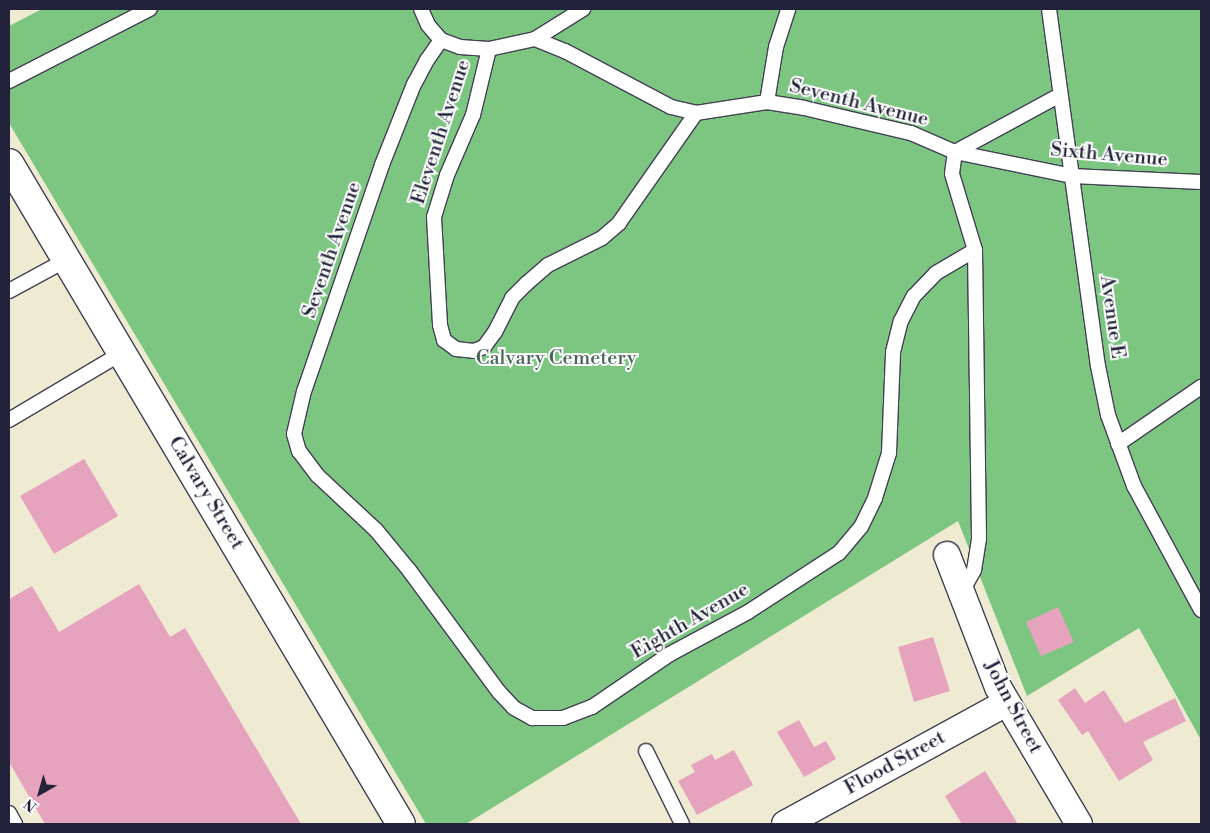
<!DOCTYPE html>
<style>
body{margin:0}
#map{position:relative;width:1210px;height:833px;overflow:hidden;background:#efead2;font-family:"Libre Bodoni",serif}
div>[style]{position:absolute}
.green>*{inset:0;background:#7dc682}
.building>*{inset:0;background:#e6a3be}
.roads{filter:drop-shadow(1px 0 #414052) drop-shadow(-1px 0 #414052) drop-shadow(0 1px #414052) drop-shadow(0 -1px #414052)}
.service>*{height:14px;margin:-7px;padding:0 7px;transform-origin:7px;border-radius:7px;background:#fff}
.minor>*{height:26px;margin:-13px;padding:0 13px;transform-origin:13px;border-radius:13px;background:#fff}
.tertiary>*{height:28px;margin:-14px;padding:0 14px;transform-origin:14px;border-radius:14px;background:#fff}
span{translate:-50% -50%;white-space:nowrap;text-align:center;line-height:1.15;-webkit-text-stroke:4px #fff;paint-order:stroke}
.street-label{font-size:20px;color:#22223b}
.park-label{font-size:20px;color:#466457}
.frame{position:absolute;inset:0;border:10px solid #22223b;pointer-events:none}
.north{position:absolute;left:15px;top:768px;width:50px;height:50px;-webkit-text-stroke:4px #fff;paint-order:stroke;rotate:218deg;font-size:14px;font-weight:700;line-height:20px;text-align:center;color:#22223b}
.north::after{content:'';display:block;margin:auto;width:18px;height:22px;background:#22223b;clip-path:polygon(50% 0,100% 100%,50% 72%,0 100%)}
</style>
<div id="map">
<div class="green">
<div style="clip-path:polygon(42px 9px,1201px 9px,1201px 740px,1139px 628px,1027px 696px,958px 521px,466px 824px,426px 824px,9px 123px,9px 26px)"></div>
</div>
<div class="building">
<div style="clip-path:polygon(84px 459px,118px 516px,54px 554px,20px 496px)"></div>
<div style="clip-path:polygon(139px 584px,170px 637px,185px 628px,301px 824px,45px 824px,9px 762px,9px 599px,32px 586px,59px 632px)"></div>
<div style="clip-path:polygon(1058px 607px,1074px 642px,1041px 656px,1026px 622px)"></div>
<div style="clip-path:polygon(933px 637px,950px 691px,914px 702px,898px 647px)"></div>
<div style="clip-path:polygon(1075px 688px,1085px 703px,1104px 690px,1125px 723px,1175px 698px,1186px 721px,1143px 742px,1153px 760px,1119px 781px,1088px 731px,1082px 735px,1058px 700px)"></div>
<div style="clip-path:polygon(799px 720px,814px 747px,826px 741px,836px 759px,804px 777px,777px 732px)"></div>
<div style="clip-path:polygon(734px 750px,753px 785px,697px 815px,678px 781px,695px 772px,691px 765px,712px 754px,715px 760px)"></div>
<div style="clip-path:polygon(985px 771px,1018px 824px,962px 824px,945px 796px)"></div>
</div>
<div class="roads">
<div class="service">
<div style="left:421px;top:9px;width:17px;rotate:66deg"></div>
<div style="left:428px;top:25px;width:20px;rotate:49deg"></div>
<div style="left:441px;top:40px;width:20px;rotate:20deg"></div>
<div style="left:460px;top:47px;width:29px;rotate:4deg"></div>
<div style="left:489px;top:49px;width:47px;rotate:-12.3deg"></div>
<div style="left:535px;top:39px;width:32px;rotate:22deg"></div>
<div style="left:565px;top:51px;width:120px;rotate:27.8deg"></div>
<div style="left:671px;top:107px;width:26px;rotate:13deg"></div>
<div style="left:696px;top:113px;width:72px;rotate:-8.8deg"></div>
<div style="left:767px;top:102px;width:37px;rotate:9deg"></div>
<div style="left:804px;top:108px;width:110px;rotate:13.2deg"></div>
<div style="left:911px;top:133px;width:48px;rotate:23.4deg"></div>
<div style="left:955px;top:152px;width:119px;rotate:11.6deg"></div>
<div style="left:1072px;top:176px;width:129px;rotate:2.7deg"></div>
<div style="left:1049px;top:9px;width:360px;rotate:82.2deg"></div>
<div style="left:1098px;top:366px;width:50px;rotate:78.5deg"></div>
<div style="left:1108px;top:415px;width:76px;rotate:69.9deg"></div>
<div style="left:1134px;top:486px;width:141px;rotate:61.6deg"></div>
<div style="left:535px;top:39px;width:57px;rotate:-32deg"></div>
<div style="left:441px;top:40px;width:24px;rotate:125deg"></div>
<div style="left:427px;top:60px;width:27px;rotate:118deg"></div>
<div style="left:414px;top:84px;width:87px;rotate:111.6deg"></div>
<div style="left:382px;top:165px;width:239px;rotate:109deg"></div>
<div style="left:304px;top:391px;width:44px;rotate:103.1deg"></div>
<div style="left:294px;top:434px;width:18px;rotate:74deg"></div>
<div style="left:299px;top:451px;width:31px;rotate:53deg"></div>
<div style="left:318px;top:476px;width:79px;rotate:43deg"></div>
<div style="left:376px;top:530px;width:52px;rotate:50.5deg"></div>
<div style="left:409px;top:570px;width:152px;rotate:53.6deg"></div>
<div style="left:499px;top:692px;width:22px;rotate:47deg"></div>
<div style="left:514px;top:708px;width:21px;rotate:29deg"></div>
<div style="left:532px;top:718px;width:31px"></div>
<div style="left:563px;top:718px;width:31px;rotate:-21deg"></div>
<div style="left:592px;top:707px;width:94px;rotate:-34.2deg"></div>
<div style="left:670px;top:654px;width:89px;rotate:-28.3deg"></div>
<div style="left:748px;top:612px;width:108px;rotate:-33deg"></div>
<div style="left:839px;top:553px;width:34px;rotate:-50deg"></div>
<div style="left:861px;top:527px;width:32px;rotate:-64deg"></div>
<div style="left:875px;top:498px;width:47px;rotate:-72.7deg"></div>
<div style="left:889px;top:453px;width:101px;rotate:-87.7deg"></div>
<div style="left:893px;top:352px;width:32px;rotate:-76deg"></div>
<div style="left:901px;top:321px;width:28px;rotate:-63deg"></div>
<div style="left:914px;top:296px;width:32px;rotate:-46deg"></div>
<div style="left:936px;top:273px;width:45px;rotate:-30.5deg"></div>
<div style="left:489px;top:49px;width:68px;rotate:103.6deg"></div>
<div style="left:473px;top:115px;width:65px;rotate:113.4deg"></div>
<div style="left:447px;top:175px;width:44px;rotate:107.2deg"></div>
<div style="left:434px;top:217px;width:108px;rotate:86.8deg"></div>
<div style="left:440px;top:325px;width:16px;rotate:75deg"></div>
<div style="left:444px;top:340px;width:15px;rotate:37deg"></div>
<div style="left:456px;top:349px;width:18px;rotate:6deg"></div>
<div style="left:474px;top:351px;width:11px;rotate:-22deg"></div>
<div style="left:484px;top:347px;width:19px;rotate:-54deg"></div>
<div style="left:495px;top:332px;width:38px;rotate:-63deg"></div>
<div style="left:512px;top:298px;width:20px;rotate:-45deg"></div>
<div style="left:526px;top:284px;width:29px;rotate:-41deg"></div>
<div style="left:548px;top:265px;width:60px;rotate:-26.6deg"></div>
<div style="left:602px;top:238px;width:23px;rotate:-41deg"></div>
<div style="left:619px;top:223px;width:134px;rotate:-55deg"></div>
<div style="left:9px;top:81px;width:158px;rotate:-27.1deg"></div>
<div style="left:767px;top:102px;width:56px;rotate:-80.7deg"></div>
<div style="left:776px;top:47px;width:40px;rotate:-72deg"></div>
<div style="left:955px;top:152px;width:22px;rotate:98deg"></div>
<div style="left:952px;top:174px;width:79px;rotate:73.2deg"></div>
<div style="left:975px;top:250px;width:289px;rotate:89.2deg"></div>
<div style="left:979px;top:539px;width:31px;rotate:99deg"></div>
<div style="left:974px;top:570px;width:25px;rotate:119deg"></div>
<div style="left:955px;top:152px;width:119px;rotate:-28.5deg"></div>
<div style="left:9px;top:291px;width:65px;rotate:-28.5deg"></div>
<div style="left:9px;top:420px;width:131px;rotate:-30.7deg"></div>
<div style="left:1118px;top:444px;width:101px;rotate:-34.5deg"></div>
<div style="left:646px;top:751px;width:81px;rotate:63.7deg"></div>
<div style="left:9px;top:813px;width:13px;rotate:61deg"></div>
</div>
<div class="minor">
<div style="left:947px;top:555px;width:142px;rotate:68.9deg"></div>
<div style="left:998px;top:687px;width:159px;rotate:59.4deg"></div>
<div style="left:785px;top:824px;width:252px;rotate:-28.7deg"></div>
</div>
<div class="tertiary">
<div style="left:9px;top:163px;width:768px;rotate:59.33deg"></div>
</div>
</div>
<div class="street-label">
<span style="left:859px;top:103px;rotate:14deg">Seventh Avenue</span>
<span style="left:441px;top:132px;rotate:-72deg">Eleventh Avenue</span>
<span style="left:1109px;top:155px;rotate:5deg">Sixth Avenue</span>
<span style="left:332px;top:250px;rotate:-71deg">Seventh Avenue</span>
<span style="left:1112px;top:317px;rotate:82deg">Avenue E</span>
<span style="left:206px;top:493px;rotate:59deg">Calvary Street</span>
<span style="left:690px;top:621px;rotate:-30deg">Eighth Avenue</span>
<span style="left:1013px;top:707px;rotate:62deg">John Street</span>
<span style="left:895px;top:763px;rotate:-29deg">Flood Street</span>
</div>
<div class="park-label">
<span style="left:556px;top:358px">Calvary Cemetery</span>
</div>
<div class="frame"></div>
<div class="north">N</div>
</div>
